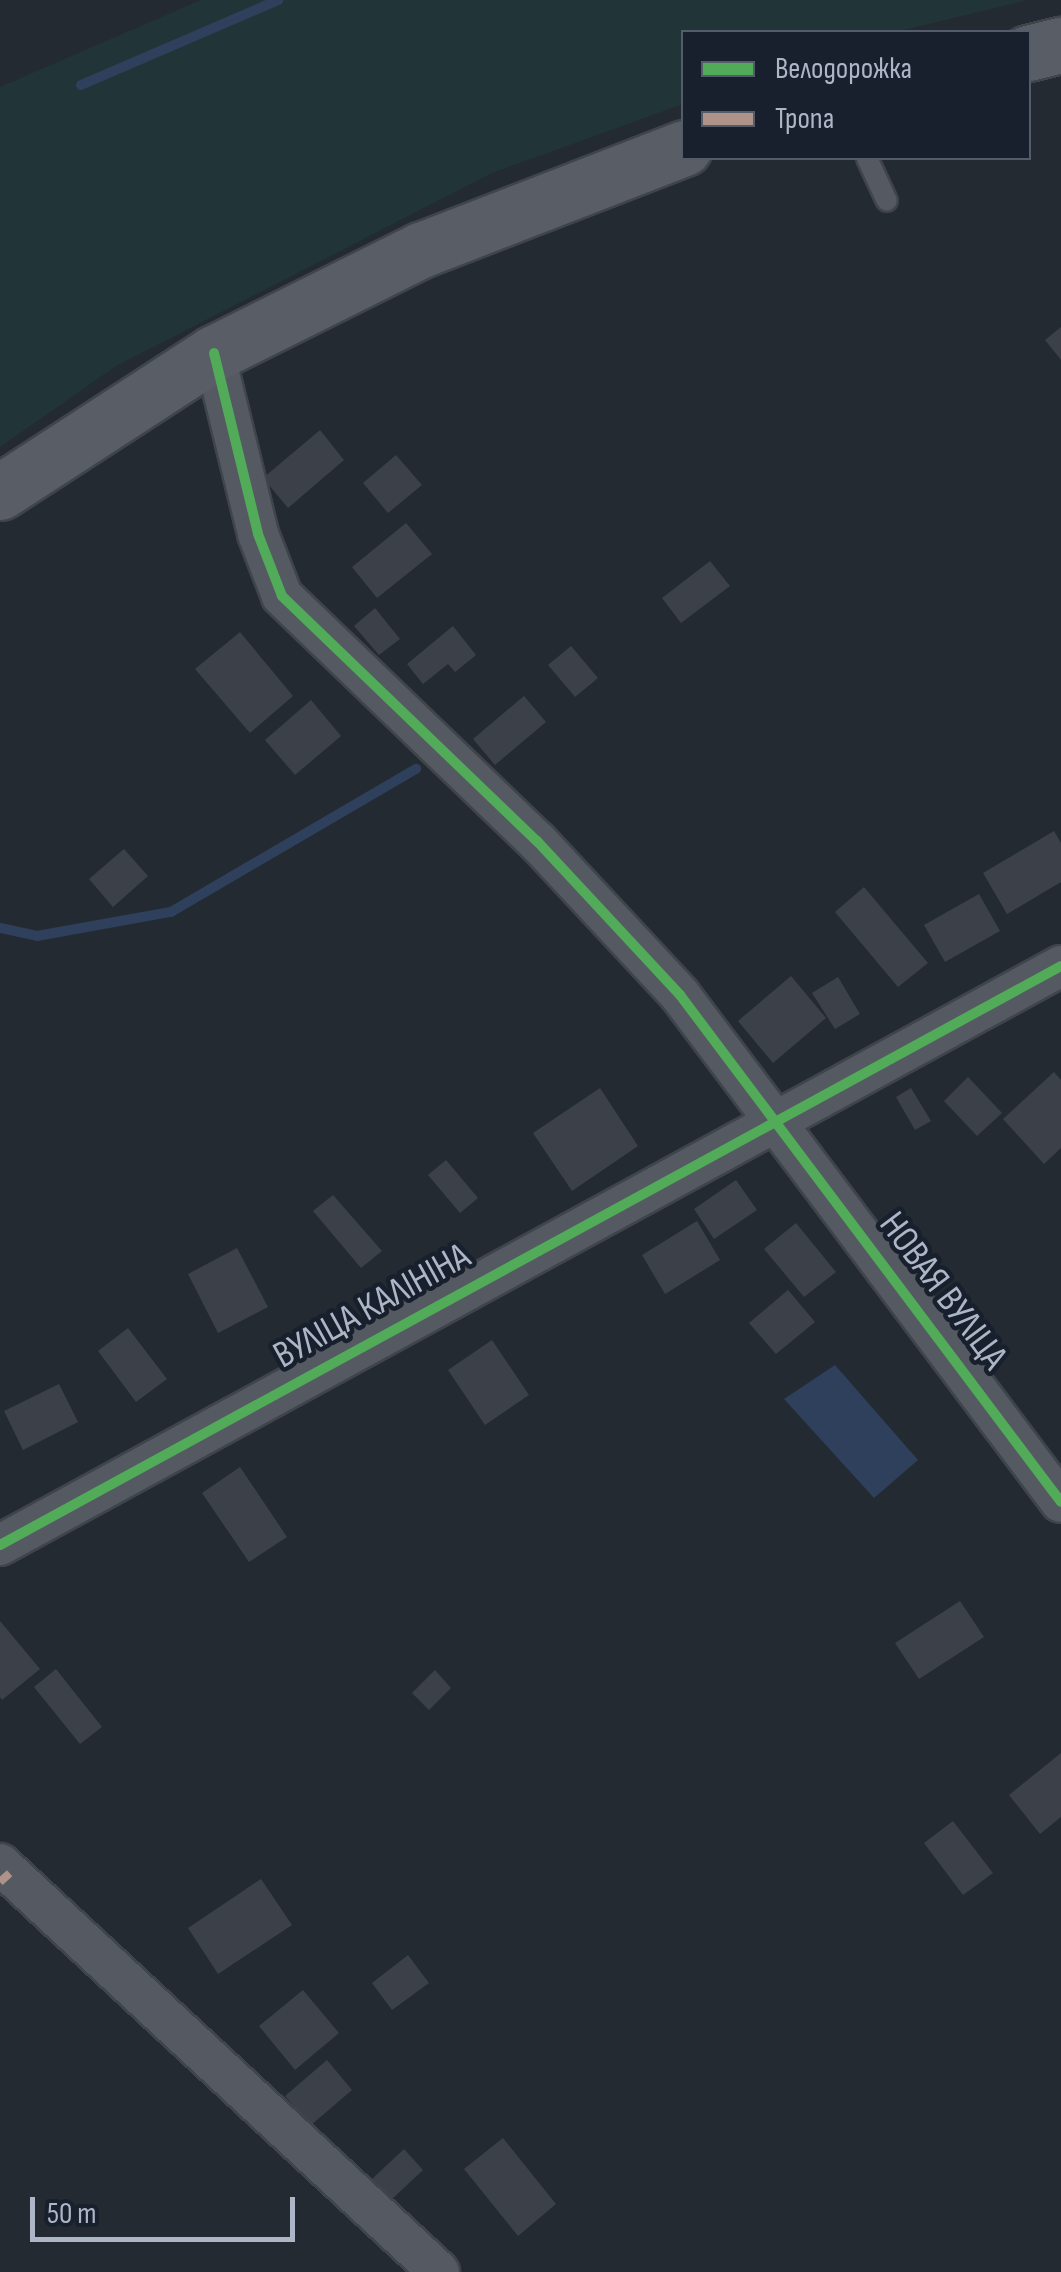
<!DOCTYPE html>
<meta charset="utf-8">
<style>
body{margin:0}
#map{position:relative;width:1061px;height:2272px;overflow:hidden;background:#242a32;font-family:"Sofia Sans Condensed",sans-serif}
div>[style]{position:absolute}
.green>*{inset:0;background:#213438}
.water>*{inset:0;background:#2e405b}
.stream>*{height:10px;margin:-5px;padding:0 5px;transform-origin:5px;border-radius:5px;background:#2e405b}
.building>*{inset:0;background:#3c4149}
.roads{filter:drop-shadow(2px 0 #40444b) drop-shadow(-2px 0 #40444b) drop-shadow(0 2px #40444b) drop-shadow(0 -2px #40444b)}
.lane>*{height:20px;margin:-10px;padding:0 10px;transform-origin:10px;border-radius:10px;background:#545962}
.street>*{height:40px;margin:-20px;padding:0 20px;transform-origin:20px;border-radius:20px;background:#545962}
.secondary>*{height:55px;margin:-27.5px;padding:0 27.5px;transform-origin:27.5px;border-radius:27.5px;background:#585d66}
.quiet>*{height:8px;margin-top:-4px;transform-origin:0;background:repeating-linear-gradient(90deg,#af9288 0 15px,transparent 0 23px)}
.cycleway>*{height:10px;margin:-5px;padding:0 5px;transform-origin:5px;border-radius:5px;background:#51ab58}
span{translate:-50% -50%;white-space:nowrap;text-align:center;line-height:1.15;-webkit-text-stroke:9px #18202d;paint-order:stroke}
.street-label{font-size:38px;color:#acb6c6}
.legend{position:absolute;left:681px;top:30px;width:350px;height:130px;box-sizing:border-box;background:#18202d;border:2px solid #535c6a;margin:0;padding:12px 18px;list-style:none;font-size:30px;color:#acb6c6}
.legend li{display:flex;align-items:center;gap:20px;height:50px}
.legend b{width:50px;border:2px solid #535c6a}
.scale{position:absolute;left:30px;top:2197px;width:265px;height:45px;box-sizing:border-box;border:5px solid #acb6c6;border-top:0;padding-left:12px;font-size:30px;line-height:35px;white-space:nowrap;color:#acb6c6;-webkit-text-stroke:8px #18202d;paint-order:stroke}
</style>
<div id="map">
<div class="green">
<div style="clip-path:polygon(201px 0,1028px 0,895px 32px,684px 32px,683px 104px,492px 173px,116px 366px,0 447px,0 87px)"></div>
</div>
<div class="water">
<div style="clip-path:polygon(835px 1365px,918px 1460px,874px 1498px,784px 1399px)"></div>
</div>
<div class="stream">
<div style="left:81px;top:85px;width:215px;rotate:-23.3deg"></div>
<div style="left:0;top:928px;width:38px;rotate:12deg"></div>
<div style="left:37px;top:936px;width:136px;rotate:-10.2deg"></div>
<div style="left:171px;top:912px;width:284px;rotate:-30.3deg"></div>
</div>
<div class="building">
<div style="clip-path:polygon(1061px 327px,1061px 360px,1045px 340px)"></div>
<div style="clip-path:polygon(320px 430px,344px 460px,288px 508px,263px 478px)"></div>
<div style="clip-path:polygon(396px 455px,422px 485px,388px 513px,363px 483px)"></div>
<div style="clip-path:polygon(406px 523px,432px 554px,377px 598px,352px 567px)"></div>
<div style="clip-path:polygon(710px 561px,730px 586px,681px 623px,662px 598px)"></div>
<div style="clip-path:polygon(375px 608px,400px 639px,379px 655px,354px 626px)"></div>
<div style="clip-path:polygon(453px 626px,476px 655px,455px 672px,448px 664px,423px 684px,407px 664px)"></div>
<div style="clip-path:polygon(240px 632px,293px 696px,250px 733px,195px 669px)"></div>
<div style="clip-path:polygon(571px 646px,598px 678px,575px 697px,548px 665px)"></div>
<div style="clip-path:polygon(524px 696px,546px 722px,495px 765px,473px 739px)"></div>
<div style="clip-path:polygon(311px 700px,341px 736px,295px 775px,265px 740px)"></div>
<div style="clip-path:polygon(1054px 831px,1061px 843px,1061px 882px,1007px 914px,983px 873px)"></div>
<div style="clip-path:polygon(124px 849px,148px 876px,113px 907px,89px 879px)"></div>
<div style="clip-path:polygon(864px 887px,928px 963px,898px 987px,835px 912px)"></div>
<div style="clip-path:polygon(979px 894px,1000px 931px,945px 962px,924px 925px)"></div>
<div style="clip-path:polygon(791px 976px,826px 1018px,773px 1063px,738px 1021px)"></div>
<div style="clip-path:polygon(838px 977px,860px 1014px,835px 1029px,812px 993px)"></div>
<div style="clip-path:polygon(1054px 1072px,1061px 1080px,1061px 1148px,1044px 1164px,1003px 1119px)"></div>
<div style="clip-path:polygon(968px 1077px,1002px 1113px,977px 1136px,944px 1101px)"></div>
<div style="clip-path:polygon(600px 1088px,638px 1146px,572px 1191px,533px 1133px)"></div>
<div style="clip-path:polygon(911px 1088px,931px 1121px,915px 1130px,896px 1097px)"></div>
<div style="clip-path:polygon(446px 1160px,478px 1198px,460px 1213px,428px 1175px)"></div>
<div style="clip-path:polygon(736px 1180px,757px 1210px,714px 1239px,694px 1209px)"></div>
<div style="clip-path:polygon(333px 1195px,382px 1251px,361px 1268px,313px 1211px)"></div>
<div style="clip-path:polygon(697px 1221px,720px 1260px,665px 1294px,642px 1255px)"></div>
<div style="clip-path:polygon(796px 1223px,836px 1272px,804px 1297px,764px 1249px)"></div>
<div style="clip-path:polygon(237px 1248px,268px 1307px,218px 1333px,188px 1274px)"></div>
<div style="clip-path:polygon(788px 1290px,815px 1322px,776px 1354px,749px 1323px)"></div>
<div style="clip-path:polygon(128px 1328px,167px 1379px,136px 1402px,98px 1351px)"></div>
<div style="clip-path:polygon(492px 1340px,529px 1395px,485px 1425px,448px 1370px)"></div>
<div style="clip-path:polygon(59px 1384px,78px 1422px,23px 1450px,4px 1411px)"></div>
<div style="clip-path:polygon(240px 1467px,287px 1537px,249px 1562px,202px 1493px)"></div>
<div style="clip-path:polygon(960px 1601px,984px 1637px,919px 1679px,895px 1643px)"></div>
<div style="clip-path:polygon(0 1621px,40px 1669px,2px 1700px,0 1697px)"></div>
<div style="clip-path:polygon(56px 1669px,102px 1727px,80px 1744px,34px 1687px)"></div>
<div style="clip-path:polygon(435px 1670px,451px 1688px,429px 1710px,412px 1693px)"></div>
<div style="clip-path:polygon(1061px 1753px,1061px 1817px,1040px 1834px,1009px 1795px)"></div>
<div style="clip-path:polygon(953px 1821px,993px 1873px,963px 1895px,924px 1843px)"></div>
<div style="clip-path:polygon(261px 1879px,292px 1925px,218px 1974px,188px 1928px)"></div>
<div style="clip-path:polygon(408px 1955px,429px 1983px,392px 2010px,372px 1983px)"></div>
<div style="clip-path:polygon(303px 1990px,339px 2033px,295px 2070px,259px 2026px)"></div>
<div style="clip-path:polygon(327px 2060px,352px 2090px,310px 2126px,285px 2096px)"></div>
<div style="clip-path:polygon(503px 2138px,556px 2204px,518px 2236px,464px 2169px)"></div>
<div style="clip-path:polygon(404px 2149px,423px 2170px,391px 2200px,372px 2179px)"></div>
</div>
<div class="roads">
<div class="lane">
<div style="left:867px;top:158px;width:47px;rotate:65.1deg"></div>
</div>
<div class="street">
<div style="left:214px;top:353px;width:186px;rotate:76.3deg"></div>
<div style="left:258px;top:534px;width:66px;rotate:68.8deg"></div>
<div style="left:282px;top:596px;width:354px;rotate:43.9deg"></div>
<div style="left:537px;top:841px;width:210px;rotate:47.1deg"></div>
<div style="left:680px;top:995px;width:634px;rotate:53.08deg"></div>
<div style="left:0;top:1545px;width:1209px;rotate:-28.62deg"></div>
<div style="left:0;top:1864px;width:599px;rotate:42.9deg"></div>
</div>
<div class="secondary">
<div style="left:1028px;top:53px;width:34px;rotate:-14deg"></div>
<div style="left:0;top:492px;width:255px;rotate:-33deg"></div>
<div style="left:214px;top:353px;width:231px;rotate:-26.5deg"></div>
<div style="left:421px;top:250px;width:282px;rotate:-21.2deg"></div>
</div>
</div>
<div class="quiet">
<div style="left:0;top:1882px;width:13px;rotate:-42deg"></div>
</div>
<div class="cycleway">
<div style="left:214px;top:353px;width:186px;rotate:76.3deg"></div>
<div style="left:258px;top:534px;width:66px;rotate:68.8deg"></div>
<div style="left:282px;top:596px;width:354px;rotate:43.9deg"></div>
<div style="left:537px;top:841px;width:210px;rotate:47.1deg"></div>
<div style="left:680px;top:995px;width:634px;rotate:53.08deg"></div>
<div style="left:0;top:1545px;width:1209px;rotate:-28.62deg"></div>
</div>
<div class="street-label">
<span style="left:943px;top:1291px;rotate:53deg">НОВАЯ ВУЛІЦА</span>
<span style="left:372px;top:1306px;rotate:-29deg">ВУЛІЦА КАЛІНІНА</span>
</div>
<ul class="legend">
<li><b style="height:12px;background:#51ab58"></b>Велодорожка</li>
<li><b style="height:12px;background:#af9288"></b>Тропа</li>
</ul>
<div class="scale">50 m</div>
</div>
